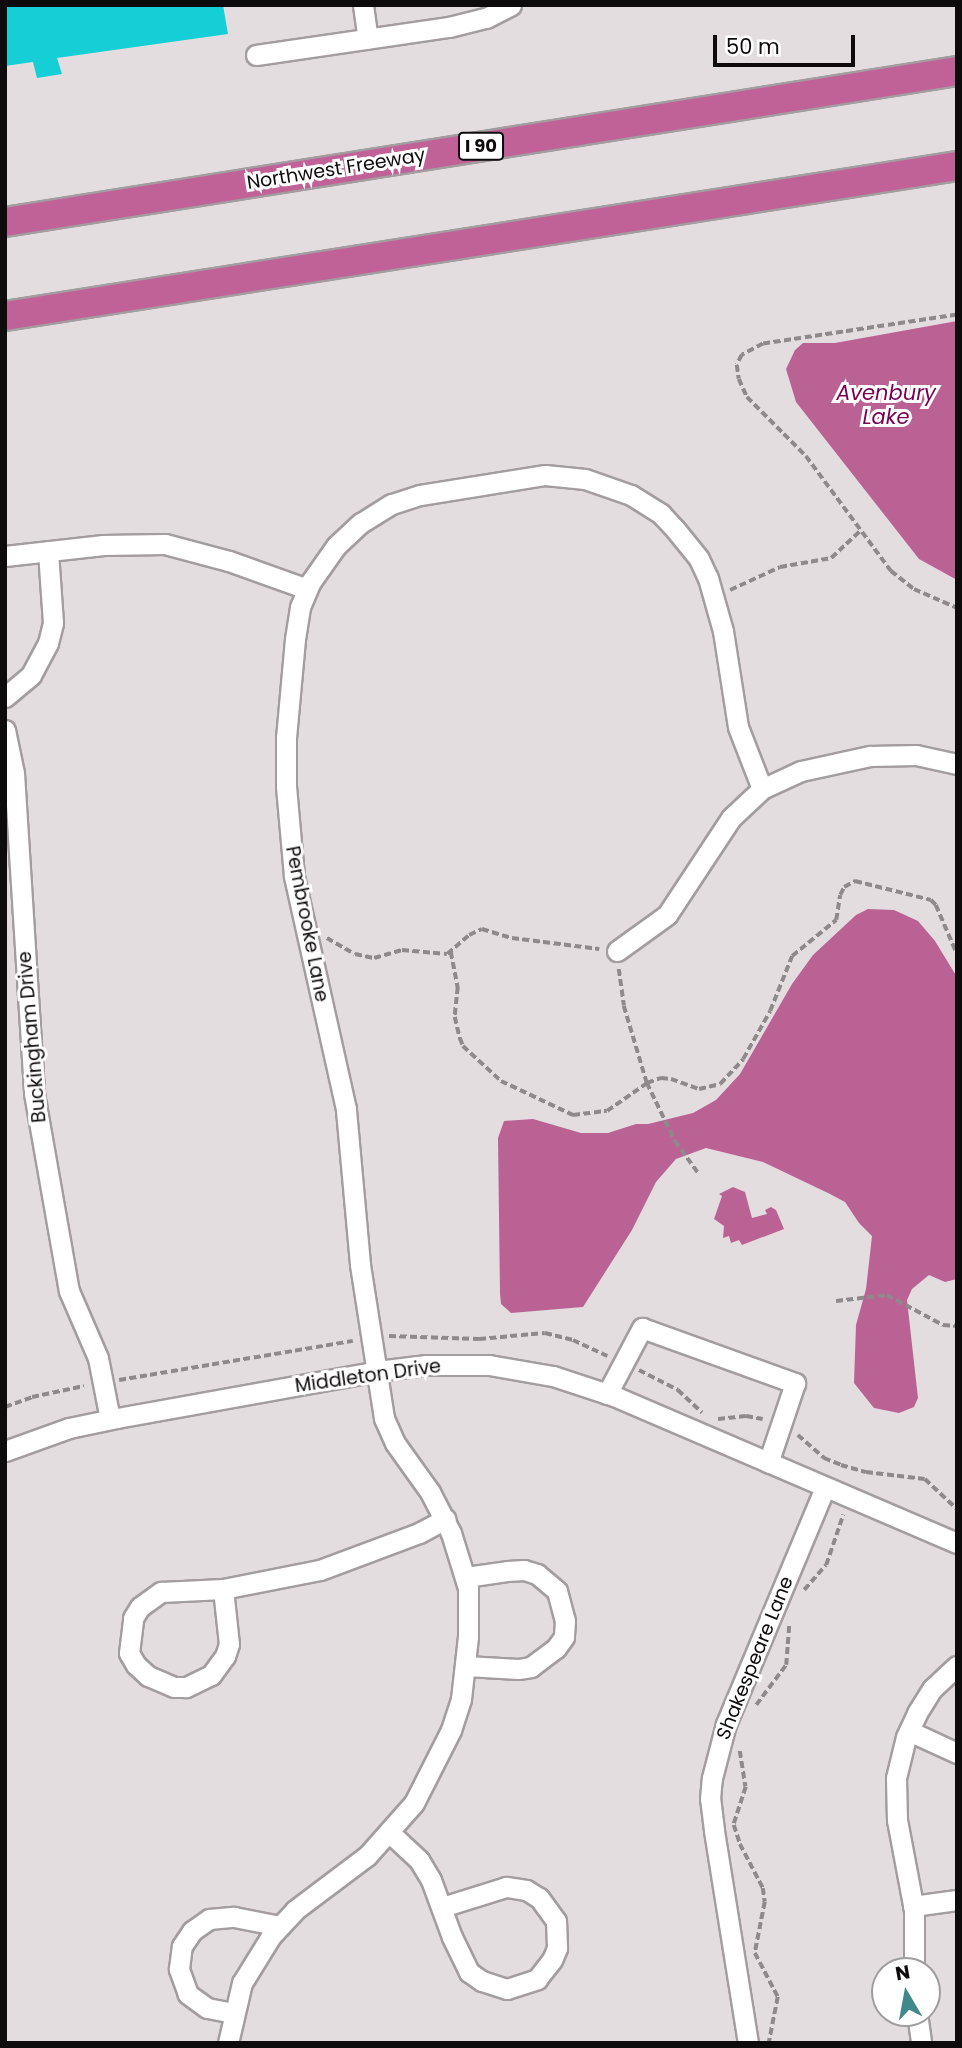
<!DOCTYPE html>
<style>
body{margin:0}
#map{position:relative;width:962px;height:2048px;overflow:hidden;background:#e4dde0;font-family:Poppins,sans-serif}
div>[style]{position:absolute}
.water>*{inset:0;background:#bb6295}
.building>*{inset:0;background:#16ced6}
.path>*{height:3.5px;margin-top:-1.75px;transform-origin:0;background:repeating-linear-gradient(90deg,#8e898b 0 7px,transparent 0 10.5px)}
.roads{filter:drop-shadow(2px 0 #a39da0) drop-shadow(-2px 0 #a39da0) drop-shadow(0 2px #a39da0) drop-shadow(0 -2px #a39da0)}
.minor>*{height:19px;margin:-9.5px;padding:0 9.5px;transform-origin:9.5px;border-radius:9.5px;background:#fff}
.highway>*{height:28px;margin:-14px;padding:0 14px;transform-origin:14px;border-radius:14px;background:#c06298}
span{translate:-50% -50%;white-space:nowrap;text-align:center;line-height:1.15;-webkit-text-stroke:6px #fff;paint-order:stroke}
.shield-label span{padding:2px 5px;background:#fff;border:2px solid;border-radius:5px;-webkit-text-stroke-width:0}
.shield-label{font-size:18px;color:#0e0b0c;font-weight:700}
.street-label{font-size:19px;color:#0e0b0c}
.water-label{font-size:21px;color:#770153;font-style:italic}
.frame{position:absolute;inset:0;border:7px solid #0e0b0c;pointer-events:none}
.north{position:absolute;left:871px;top:1957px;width:70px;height:70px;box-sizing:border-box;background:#fff;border:2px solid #9f9d9e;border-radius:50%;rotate:350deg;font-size:19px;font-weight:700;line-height:28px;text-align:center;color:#0e0b0c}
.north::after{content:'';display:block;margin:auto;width:24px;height:32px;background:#40888c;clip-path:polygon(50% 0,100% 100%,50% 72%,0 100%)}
.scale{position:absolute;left:713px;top:35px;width:142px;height:32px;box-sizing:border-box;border:4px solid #0e0b0c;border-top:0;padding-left:9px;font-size:21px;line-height:24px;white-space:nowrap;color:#0e0b0c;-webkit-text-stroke:5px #fff;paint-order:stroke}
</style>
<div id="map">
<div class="water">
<div style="clip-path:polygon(957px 321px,957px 580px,919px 559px,796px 402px,786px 369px,795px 350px,803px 343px,835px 343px)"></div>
<div style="clip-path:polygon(868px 909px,894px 910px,918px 921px,935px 941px,957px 977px,957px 1279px,945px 1282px,929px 1275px,912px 1289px,907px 1300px,918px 1398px,914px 1407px,899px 1413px,874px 1408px,854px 1383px,856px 1325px,866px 1289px,872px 1236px,859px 1223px,845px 1202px,830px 1194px,763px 1162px,706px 1148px,676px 1159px,656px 1182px,632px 1230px,583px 1307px,511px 1313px,501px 1304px,500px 1294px,498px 1138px,504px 1121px,533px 1119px,581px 1133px,608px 1133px,636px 1124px,648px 1124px,693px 1113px,716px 1100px,740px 1074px,792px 984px,813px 955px,856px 915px)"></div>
<div style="clip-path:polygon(733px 1187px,745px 1192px,752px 1218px,767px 1214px,765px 1210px,771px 1207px,776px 1210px,784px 1229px,742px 1245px,739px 1240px,731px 1243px,729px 1236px,723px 1238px,724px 1226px,714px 1219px,722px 1196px,719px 1194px)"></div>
</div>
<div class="building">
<div style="clip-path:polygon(5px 5px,223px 5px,228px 34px,57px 58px,62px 74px,37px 78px,33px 62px,5px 66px)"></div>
</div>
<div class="path">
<div style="left:957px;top:315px;width:196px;rotate:171.5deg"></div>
<div style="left:763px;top:344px;width:24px;rotate:152deg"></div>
<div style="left:742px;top:355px;width:11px;rotate:117deg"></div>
<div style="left:737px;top:365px;width:14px;rotate:82deg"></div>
<div style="left:739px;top:379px;width:20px;rotate:66deg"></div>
<div style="left:747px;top:397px;width:83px;rotate:45deg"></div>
<div style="left:806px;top:456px;width:143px;rotate:53.5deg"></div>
<div style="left:891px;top:571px;width:29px;rotate:38deg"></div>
<div style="left:914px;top:589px;width:47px;rotate:23.8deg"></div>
<div style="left:730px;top:590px;width:55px;rotate:-24.7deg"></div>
<div style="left:780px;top:567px;width:52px;rotate:-10deg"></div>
<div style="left:831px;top:558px;width:41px;rotate:-43deg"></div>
<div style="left:327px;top:938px;width:32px;rotate:30deg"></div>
<div style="left:355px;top:954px;width:19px;rotate:12deg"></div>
<div style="left:374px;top:958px;width:29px;rotate:-16deg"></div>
<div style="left:402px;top:950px;width:45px;rotate:5.1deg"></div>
<div style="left:447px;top:954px;width:29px;rotate:-41deg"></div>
<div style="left:469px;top:935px;width:14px;rotate:-25deg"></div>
<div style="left:482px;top:929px;width:31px;rotate:17deg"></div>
<div style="left:512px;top:938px;width:88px;rotate:7.2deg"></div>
<div style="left:451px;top:952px;width:36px;rotate:79deg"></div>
<div style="left:458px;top:987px;width:30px;rotate:96deg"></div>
<div style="left:455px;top:1017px;width:22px;rotate:77deg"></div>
<div style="left:460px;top:1038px;width:9px;rotate:69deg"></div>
<div style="left:463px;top:1046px;width:52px;rotate:42.6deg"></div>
<div style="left:501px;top:1081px;width:80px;rotate:25.3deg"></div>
<div style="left:573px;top:1115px;width:34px;rotate:-7deg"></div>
<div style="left:607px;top:1111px;width:49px;rotate:-35deg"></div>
<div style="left:647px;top:1083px;width:64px;rotate:64.2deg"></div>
<div style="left:675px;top:1141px;width:41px;rotate:54deg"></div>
<div style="left:619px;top:969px;width:37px;rotate:82deg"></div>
<div style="left:624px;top:1006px;width:80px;rotate:73.4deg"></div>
<div style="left:647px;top:1083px;width:15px;rotate:-20deg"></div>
<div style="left:661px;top:1078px;width:10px;rotate:6deg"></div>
<div style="left:671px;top:1079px;width:30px;rotate:20deg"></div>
<div style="left:699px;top:1089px;width:22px;rotate:-13deg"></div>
<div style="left:720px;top:1084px;width:34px;rotate:-47deg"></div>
<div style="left:743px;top:1059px;width:55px;rotate:-60.6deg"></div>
<div style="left:770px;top:1011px;width:59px;rotate:-68.2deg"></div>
<div style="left:792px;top:956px;width:57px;rotate:-39.3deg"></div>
<div style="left:836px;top:920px;width:25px;rotate:-81deg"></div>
<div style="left:840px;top:895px;width:9px;rotate:-63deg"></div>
<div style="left:844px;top:887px;width:13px;rotate:-29deg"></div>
<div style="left:855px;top:881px;width:78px;rotate:14deg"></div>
<div style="left:931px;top:900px;width:7px;rotate:45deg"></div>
<div style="left:936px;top:905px;width:53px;rotate:66.8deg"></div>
<div style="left:836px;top:1301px;width:51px;rotate:-6.7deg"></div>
<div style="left:887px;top:1295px;width:64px;rotate:28.2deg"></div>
<div style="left:943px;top:1325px;width:14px;rotate:4deg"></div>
<div style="left:389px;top:1336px;width:90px;rotate:1.9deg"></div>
<div style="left:479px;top:1339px;width:66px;rotate:-5.2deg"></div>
<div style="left:545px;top:1333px;width:29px;rotate:14deg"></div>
<div style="left:573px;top:1340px;width:38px;rotate:25deg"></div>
<div style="left:639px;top:1370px;width:44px;rotate:27.1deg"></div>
<div style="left:678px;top:1390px;width:33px;rotate:43deg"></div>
<div style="left:119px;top:1380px;width:237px;rotate:-9.5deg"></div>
<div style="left:5px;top:1407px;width:29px;rotate:-20deg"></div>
<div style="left:32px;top:1397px;width:53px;rotate:-11.9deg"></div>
<div style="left:718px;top:1419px;width:28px;rotate:-6deg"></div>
<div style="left:746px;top:1416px;width:17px;rotate:10deg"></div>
<div style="left:798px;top:1435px;width:35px;rotate:41deg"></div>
<div style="left:824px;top:1458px;width:18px;rotate:22deg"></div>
<div style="left:841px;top:1465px;width:26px;rotate:16deg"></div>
<div style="left:866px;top:1472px;width:59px;rotate:6.8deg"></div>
<div style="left:925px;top:1479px;width:44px;rotate:43.2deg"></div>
<div style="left:804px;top:1590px;width:33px;rotate:-49deg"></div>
<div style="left:826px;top:1565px;width:53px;rotate:-71.2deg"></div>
<div style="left:756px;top:1705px;width:50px;rotate:-53.1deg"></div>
<div style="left:786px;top:1665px;width:40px;rotate:-85.7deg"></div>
<div style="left:740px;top:1751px;width:36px;rotate:81deg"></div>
<div style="left:746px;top:1787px;width:40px;rotate:108deg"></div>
<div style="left:734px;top:1825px;width:20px;rotate:72deg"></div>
<div style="left:740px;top:1844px;width:50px;rotate:62.4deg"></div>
<div style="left:763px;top:1888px;width:14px;rotate:82deg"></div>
<div style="left:765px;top:1902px;width:52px;rotate:101.1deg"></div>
<div style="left:755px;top:1953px;width:50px;rotate:62.4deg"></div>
<div style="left:778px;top:1997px;width:47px;rotate:101.1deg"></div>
</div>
<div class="roads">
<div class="minor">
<div style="left:363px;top:5px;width:34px;rotate:82deg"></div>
<div style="left:256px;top:55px;width:195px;rotate:-8.3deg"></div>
<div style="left:449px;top:27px;width:38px;rotate:-14deg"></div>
<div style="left:486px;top:18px;width:28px;rotate:-27deg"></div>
<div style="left:5px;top:556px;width:99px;rotate:-6.4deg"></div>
<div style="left:103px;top:545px;width:62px;rotate:-0.9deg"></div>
<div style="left:165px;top:544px;width:66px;rotate:14.9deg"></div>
<div style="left:229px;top:561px;width:83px;rotate:19.7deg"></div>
<div style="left:5px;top:697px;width:34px;rotate:-40deg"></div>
<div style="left:31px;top:675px;width:36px;rotate:-62deg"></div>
<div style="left:48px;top:643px;width:21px;rotate:-76deg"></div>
<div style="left:53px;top:623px;width:72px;rotate:-94deg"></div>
<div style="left:5px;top:730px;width:44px;rotate:78.2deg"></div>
<div style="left:14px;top:773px;width:321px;rotate:86.4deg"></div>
<div style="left:34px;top:1093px;width:201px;rotate:80deg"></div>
<div style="left:69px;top:1291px;width:73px;rotate:66.6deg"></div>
<div style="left:98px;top:1358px;width:62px;rotate:78.9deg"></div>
<div style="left:617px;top:951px;width:62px;rotate:-35.8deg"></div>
<div style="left:667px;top:915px;width:116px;rotate:-56.6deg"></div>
<div style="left:731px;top:818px;width:42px;rotate:-43.1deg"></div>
<div style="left:762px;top:789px;width:43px;rotate:-24.8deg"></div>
<div style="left:801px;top:771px;width:71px;rotate:-12.3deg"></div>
<div style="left:870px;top:756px;width:46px;rotate:-1.2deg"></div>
<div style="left:916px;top:755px;width:42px;rotate:12.4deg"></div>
<div style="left:607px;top:1394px;width:75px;rotate:-62.1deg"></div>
<div style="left:642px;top:1328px;width:163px;rotate:19.8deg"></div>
<div style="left:795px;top:1383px;width:84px;rotate:108.6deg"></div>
<div style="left:5px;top:1451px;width:68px;rotate:-19.8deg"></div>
<div style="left:69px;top:1428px;width:49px;rotate:-11.8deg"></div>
<div style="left:117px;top:1418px;width:264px;rotate:-10.2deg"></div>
<div style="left:377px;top:1371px;width:48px;rotate:-7.1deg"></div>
<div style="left:425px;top:1365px;width:64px"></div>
<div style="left:489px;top:1365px;width:65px;rotate:9.8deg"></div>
<div style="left:553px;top:1376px;width:64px;rotate:18.2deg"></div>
<div style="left:614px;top:1396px;width:373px;rotate:23.2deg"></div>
<div style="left:466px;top:1577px;width:41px;rotate:-8.3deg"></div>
<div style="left:507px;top:1571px;width:17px;rotate:-3deg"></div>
<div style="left:524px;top:1570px;width:14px;rotate:17deg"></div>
<div style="left:537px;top:1574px;width:26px;rotate:40deg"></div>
<div style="left:557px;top:1591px;width:31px;rotate:75deg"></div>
<div style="left:565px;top:1621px;width:16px;rotate:94deg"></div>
<div style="left:564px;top:1637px;width:14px;rotate:126deg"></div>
<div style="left:556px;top:1648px;width:31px;rotate:143deg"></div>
<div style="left:531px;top:1667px;width:13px;rotate:171deg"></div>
<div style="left:518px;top:1669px;width:52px;rotate:-176.7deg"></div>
<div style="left:223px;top:1589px;width:55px;rotate:83.8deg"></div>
<div style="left:229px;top:1644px;width:13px;rotate:108deg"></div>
<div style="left:225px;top:1656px;width:24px;rotate:126deg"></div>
<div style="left:211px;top:1675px;width:28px;rotate:154deg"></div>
<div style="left:186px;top:1687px;width:12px;rotate:180deg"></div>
<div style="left:174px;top:1687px;width:28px;rotate:-157deg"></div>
<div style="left:148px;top:1676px;width:16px;rotate:-137deg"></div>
<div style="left:136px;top:1665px;width:14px;rotate:-120deg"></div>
<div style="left:129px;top:1653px;width:35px;rotate:-83deg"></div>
<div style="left:133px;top:1618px;width:13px;rotate:-58deg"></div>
<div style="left:140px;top:1607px;width:26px;rotate:-36deg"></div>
<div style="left:161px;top:1592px;width:62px;rotate:-2.8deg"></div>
<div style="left:223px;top:1589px;width:99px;rotate:-11.1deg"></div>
<div style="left:320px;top:1570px;width:106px;rotate:-20.5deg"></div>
<div style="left:419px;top:1533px;width:30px;rotate:-28deg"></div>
<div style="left:909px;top:1731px;width:53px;rotate:24.6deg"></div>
<div style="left:390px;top:1833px;width:40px;rotate:43deg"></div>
<div style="left:419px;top:1860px;width:23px;rotate:59deg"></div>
<div style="left:431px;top:1880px;width:61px;rotate:69.8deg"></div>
<div style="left:452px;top:1937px;width:39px;rotate:64deg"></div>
<div style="left:469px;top:1972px;width:16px;rotate:35deg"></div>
<div style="left:482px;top:1981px;width:26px;rotate:18deg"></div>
<div style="left:507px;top:1989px;width:32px;rotate:-18deg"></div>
<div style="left:537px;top:1979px;width:24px;rotate:-52deg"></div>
<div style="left:552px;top:1960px;width:13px;rotate:-67deg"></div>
<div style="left:557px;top:1948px;width:27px;rotate:-92deg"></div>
<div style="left:556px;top:1921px;width:29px;rotate:-126deg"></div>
<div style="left:539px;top:1898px;width:15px;rotate:-148deg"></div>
<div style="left:526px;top:1890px;width:20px;rotate:-171deg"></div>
<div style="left:506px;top:1887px;width:67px;rotate:162.6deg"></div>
<div style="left:913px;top:1906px;width:44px;rotate:-7.8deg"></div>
<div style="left:914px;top:1971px;width:61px;rotate:-90deg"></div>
<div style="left:914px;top:1910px;width:92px;rotate:-100.7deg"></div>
<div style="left:897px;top:1820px;width:42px;rotate:-91.4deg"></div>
<div style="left:896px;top:1778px;width:42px;rotate:-76.3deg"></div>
<div style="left:906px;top:1737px;width:26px;rotate:-65deg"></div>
<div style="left:917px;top:1713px;width:28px;rotate:-58deg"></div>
<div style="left:932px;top:1689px;width:34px;rotate:-43deg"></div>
<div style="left:233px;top:2013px;width:26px;rotate:-169deg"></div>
<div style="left:207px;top:2008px;width:24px;rotate:-144deg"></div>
<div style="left:188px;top:1994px;width:27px;rotate:-110deg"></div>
<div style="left:179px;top:1969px;width:23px;rotate:-83deg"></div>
<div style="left:182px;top:1946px;width:18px;rotate:-56deg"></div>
<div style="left:192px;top:1931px;width:21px;rotate:-35deg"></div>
<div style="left:209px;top:1919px;width:25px;rotate:-5deg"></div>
<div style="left:234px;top:1917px;width:47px;rotate:11.1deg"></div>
<div style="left:917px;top:2013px;width:30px;rotate:82deg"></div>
<div style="left:228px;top:2043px;width:62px;rotate:-76.9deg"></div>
<div style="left:242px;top:1983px;width:55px;rotate:-58.3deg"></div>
<div style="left:271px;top:1936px;width:35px;rotate:-47deg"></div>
<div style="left:295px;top:1910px;width:90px;rotate:-36.9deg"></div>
<div style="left:367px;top:1856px;width:71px;rotate:-48.4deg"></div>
<div style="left:414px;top:1803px;width:82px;rotate:-63.1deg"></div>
<div style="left:451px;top:1730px;width:33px;rotate:-72deg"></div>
<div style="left:461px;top:1699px;width:62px;rotate:-83.6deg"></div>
<div style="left:468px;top:1637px;width:49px;rotate:-90deg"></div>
<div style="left:468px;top:1588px;width:58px;rotate:-107.2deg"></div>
<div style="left:451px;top:1533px;width:46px;rotate:-117.1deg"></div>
<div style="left:430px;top:1492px;width:60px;rotate:-125.5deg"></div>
<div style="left:395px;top:1443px;width:27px;rotate:-114deg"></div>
<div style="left:384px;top:1418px;width:156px;rotate:-98.9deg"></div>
<div style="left:360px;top:1264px;width:156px;rotate:-95.2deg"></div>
<div style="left:346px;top:1109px;width:239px;rotate:-102.6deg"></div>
<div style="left:294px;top:876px;width:90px;rotate:-95.1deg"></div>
<div style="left:286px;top:786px;width:48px;rotate:-90deg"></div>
<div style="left:286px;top:738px;width:99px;rotate:-84.8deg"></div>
<div style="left:295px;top:639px;width:32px;rotate:-81deg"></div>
<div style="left:300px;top:607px;width:26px;rotate:-67deg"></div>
<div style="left:310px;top:583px;width:45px;rotate:-54.9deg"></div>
<div style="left:336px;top:546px;width:34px;rotate:-43deg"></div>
<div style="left:361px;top:523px;width:36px;rotate:-32deg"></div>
<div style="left:392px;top:504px;width:29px;rotate:-18deg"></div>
<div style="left:420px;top:495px;width:127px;rotate:-9.1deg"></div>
<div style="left:545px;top:475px;width:40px;rotate:5.7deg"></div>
<div style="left:585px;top:479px;width:49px;rotate:19.2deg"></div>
<div style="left:631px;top:495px;width:36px;rotate:32deg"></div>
<div style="left:661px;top:514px;width:21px;rotate:47deg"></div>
<div style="left:675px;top:529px;width:38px;rotate:51deg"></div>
<div style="left:699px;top:559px;width:21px;rotate:65deg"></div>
<div style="left:708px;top:578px;width:55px;rotate:74.2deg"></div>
<div style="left:723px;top:631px;width:97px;rotate:81.1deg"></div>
<div style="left:738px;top:727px;width:66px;rotate:68.8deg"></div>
<div style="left:748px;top:2043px;width:216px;rotate:-99.1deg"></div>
<div style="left:714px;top:1830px;width:31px;rotate:-97deg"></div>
<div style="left:710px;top:1799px;width:21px;rotate:-85deg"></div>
<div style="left:712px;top:1778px;width:56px;rotate:-75.5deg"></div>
<div style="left:726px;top:1724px;width:257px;rotate:-67.3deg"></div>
</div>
<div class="highway">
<div style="left:5px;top:222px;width:964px;rotate:-9.01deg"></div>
<div style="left:5px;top:316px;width:964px;rotate:-8.95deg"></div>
</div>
</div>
<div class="shield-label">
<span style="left:481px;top:146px">I 90</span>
</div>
<div class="street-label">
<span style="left:336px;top:169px;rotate:-9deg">Northwest Freeway</span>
<span style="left:307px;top:924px;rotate:79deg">Pembrooke Lane</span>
<span style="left:32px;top:1037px;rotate:-95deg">Buckingham Drive</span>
<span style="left:368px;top:1376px;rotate:-8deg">Middleton Drive</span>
<span style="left:755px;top:1658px;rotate:-68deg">Shakespeare Lane</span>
</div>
<div class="water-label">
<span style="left:886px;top:405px">Avenbury<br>Lake</span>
</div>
<div class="frame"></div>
<div class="north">N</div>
<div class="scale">50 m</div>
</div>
